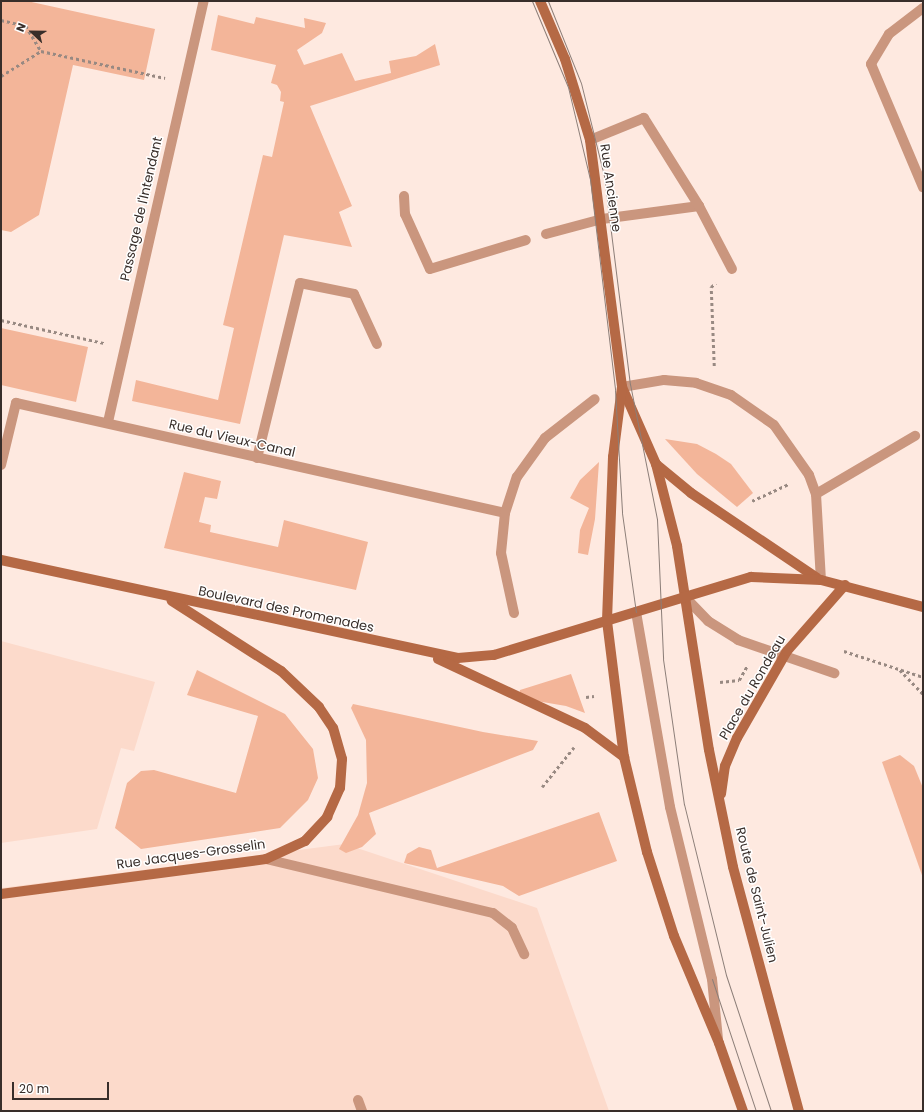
<!DOCTYPE html>
<style>
body{margin:0}
#map{position:relative;width:924px;height:1112px;overflow:hidden;background:#fee9e0;font-family:Poppins,sans-serif}
div>[style]{position:absolute}
.built>*{inset:0;background:#fcdacb}
.green>*{inset:0;background:#f3b599}
.path>*{height:2.5px;margin-top:-1.25px;transform-origin:0;background:repeating-linear-gradient(90deg,#988982 0 3px,transparent 0 6px)}
.lane>*{height:10px;margin:-5px;padding:0 5px;transform-origin:5px;border-radius:5px;background:#ca967e}
.street>*{height:10px;margin:-5px;padding:0 5px;transform-origin:5px;border-radius:5px;background:#ca967e}
.secondary>*{height:10px;margin:-5px;padding:0 5px;transform-origin:5px;border-radius:5px;background:#b56945}
.tram>*{height:1px;margin:-0.5px;padding:0 0.5px;transform-origin:0.5px;border-radius:0.5px;background:#8c7e78}
span{translate:-50% -50%;white-space:nowrap;text-align:center;line-height:1.15;-webkit-text-stroke:3px #fff;paint-order:stroke}
.street-label{font-size:13px;color:#382e2a}
.frame{position:absolute;inset:0;border:2px solid #382e2a;pointer-events:none}
.north{position:absolute;left:12px;top:12px;width:40px;height:40px;-webkit-text-stroke:3px #fff;paint-order:stroke;rotate:292deg;font-size:11px;font-weight:700;line-height:16px;text-align:center;color:#382e2a}
.north::after{content:'';display:block;margin:auto;width:14px;height:18px;background:#382e2a;clip-path:polygon(50% 0,100% 100%,50% 72%,0 100%)}
.scale{position:absolute;left:12px;top:1082px;width:97px;height:18px;box-sizing:border-box;border:2px solid #382e2a;border-top:0;padding-left:5px;font-size:12px;line-height:14px;white-space:nowrap;color:#382e2a;-webkit-text-stroke:3px #fff;paint-order:stroke}
</style>
<div id="map">
<div class="built">
<div style="clip-path:polygon(1px 641px,155px 682px,134px 751px,121px 748px,97px 829px,1px 843px)"></div>
<div style="clip-path:polygon(345px 844px,537px 908px,609px 1111px,1px 1111px,1px 888px)"></div>
</div>
<div class="green">
<div style="clip-path:polygon(1px 1px,27px 1px,155px 29px,144px 80px,73px 65px,39px 215px,11px 232px,1px 230px)"></div>
<div style="clip-path:polygon(218px 15px,254px 24px,256px 17px,305px 28px,304px 18px,326px 23px,322px 33px,297px 50px,304px 65px,342px 53px,355px 81px,391px 73px,389px 61px,416px 56px,435px 44px,440px 65px,310px 106px,352px 206px,339px 212px,352px 247px,284px 235px,240px 424px,132px 401px,136px 380px,218px 400px,234px 328px,223px 325px,263px 155px,272px 157px,284px 102px,280px 101px,281px 92px,277px 85px,271px 83px,276px 65px,211px 50px)"></div>
<div style="clip-path:polygon(1px 328px,88px 347px,76px 402px,1px 385px)"></div>
<div style="clip-path:polygon(665px 439px,697px 444px,716px 454px,731px 464px,753px 493px,737px 507px,697px 474px)"></div>
<div style="clip-path:polygon(599px 462px,595px 519px,588px 555px,578px 553px,580px 530px,589px 508px,570px 498px,580px 480px)"></div>
<div style="clip-path:polygon(184px 472px,221px 481px,217px 499px,205px 497px,199px 522px,211px 525px,210px 532px,278px 547px,284px 520px,368px 542px,356px 590px,164px 548px)"></div>
<div style="clip-path:polygon(197px 670px,285px 714px,313px 749px,318px 778px,308px 800px,280px 828px,141px 849px,115px 828px,127px 783px,141px 771px,154px 770px,236px 793px,258px 716px,187px 695px)"></div>
<div style="clip-path:polygon(571px 674px,585px 713px,566px 706px,519px 698px,520px 690px)"></div>
<div style="clip-path:polygon(353px 704px,483px 732px,538px 741px,533px 750px,369px 813px,376px 834px,362px 847px,346px 853px,339px 849px,358px 815px,367px 783px,366px 740px,351px 708px)"></div>
<div style="clip-path:polygon(900px 755px,914px 766px,923px 788px,923px 878px,882px 762px)"></div>
<div style="clip-path:polygon(599px 812px,617px 861px,519px 896px,503px 886px,404px 863px,407px 854px,419px 847px,431px 850px,437px 868px)"></div>
</div>
<div class="path">
<div style="left:1px;top:20px;width:26px;rotate:13deg"></div>
<div style="left:26px;top:26px;width:29px;rotate:59deg"></div>
<div style="left:1px;top:76px;width:47px;rotate:-32deg"></div>
<div style="left:41px;top:51px;width:127px;rotate:12.3deg"></div>
<div style="left:1px;top:320px;width:106px;rotate:12.6deg"></div>
<div style="left:714px;top:366px;width:79px;rotate:-92.2deg"></div>
<div style="left:711px;top:287px;width:6px;rotate:-39deg"></div>
<div style="left:752px;top:501px;width:40px;rotate:-25deg"></div>
<div style="left:844px;top:651px;width:83px;rotate:18.2deg"></div>
<div style="left:900px;top:670px;width:33px;rotate:46deg"></div>
<div style="left:720px;top:682px;width:19px;rotate:-6deg"></div>
<div style="left:739px;top:680px;width:16px;rotate:-60deg"></div>
<div style="left:586px;top:697px;width:8px;rotate:-7deg"></div>
<div style="left:542px;top:787px;width:51px;rotate:-51.3deg"></div>
</div>
<div class="lane">
<div style="left:923px;top:8px;width:43px;rotate:142.6deg"></div>
<div style="left:889px;top:34px;width:35px;rotate:121deg"></div>
<div style="left:871px;top:64px;width:134px;rotate:67.1deg"></div>
<div style="left:404px;top:196px;width:18px;rotate:87deg"></div>
<div style="left:405px;top:214px;width:60px;rotate:65.6deg"></div>
<div style="left:430px;top:269px;width:100px;rotate:-16.8deg"></div>
<div style="left:699px;top:206px;width:71px;rotate:62.4deg"></div>
<div style="left:546px;top:234px;width:58px;rotate:-15deg"></div>
<div style="left:602px;top:219px;width:98px;rotate:-7.6deg"></div>
<div style="left:699px;top:206px;width:104px;rotate:-122deg"></div>
<div style="left:644px;top:118px;width:58px;rotate:157.8deg"></div>
<div style="left:622px;top:387px;width:43px;rotate:-9.5deg"></div>
<div style="left:664px;top:380px;width:32px;rotate:5deg"></div>
<div style="left:696px;top:383px;width:37px;rotate:19deg"></div>
<div style="left:731px;top:395px;width:52px;rotate:34.9deg"></div>
<div style="left:774px;top:425px;width:61px;rotate:55deg"></div>
<div style="left:809px;top:475px;width:20px;rotate:70deg"></div>
<div style="left:816px;top:494px;width:86px;rotate:86.7deg"></div>
<div style="left:257px;top:458px;width:180px;rotate:-76.2deg"></div>
<div style="left:300px;top:283px;width:55px;rotate:11.5deg"></div>
<div style="left:354px;top:294px;width:55px;rotate:65.3deg"></div>
<div style="left:816px;top:494px;width:115px;rotate:-30.4deg"></div>
<div style="left:685px;top:597px;width:33px;rotate:46deg"></div>
<div style="left:708px;top:621px;width:36px;rotate:32deg"></div>
<div style="left:738px;top:640px;width:102px;rotate:19deg"></div>
<div style="left:636px;top:612px;width:198px;rotate:80.1deg"></div>
<div style="left:670px;top:807px;width:177px;rotate:76.3deg"></div>
<div style="left:712px;top:979px;width:60px;rotate:84.3deg"></div>
<div style="left:266px;top:859px;width:233px;rotate:13.4deg"></div>
<div style="left:493px;top:913px;width:24px;rotate:38deg"></div>
<div style="left:512px;top:928px;width:29px;rotate:65deg"></div>
<div style="left:358px;top:1100px;width:12px;rotate:70deg"></div>
</div>
<div class="street">
<div style="left:108px;top:422px;width:432px;rotate:-77.2deg"></div>
<div style="left:1px;top:465px;width:64px;rotate:-76.4deg"></div>
<div style="left:16px;top:403px;width:501px;rotate:12.68deg"></div>
<div style="left:514px;top:613px;width:61px;rotate:-102.2deg"></div>
<div style="left:501px;top:553px;width:40px;rotate:-84.3deg"></div>
<div style="left:505px;top:513px;width:38px;rotate:-72deg"></div>
<div style="left:517px;top:477px;width:48px;rotate:-54.3deg"></div>
<div style="left:545px;top:438px;width:63px;rotate:-38deg"></div>
</div>
<div class="secondary">
<div style="left:540px;top:1px;width:63px;rotate:66.7deg"></div>
<div style="left:565px;top:59px;width:85px;rotate:72.8deg"></div>
<div style="left:590px;top:140px;width:249px;rotate:82.6deg"></div>
<div style="left:622px;top:387px;width:84px;rotate:66.2deg"></div>
<div style="left:656px;top:464px;width:85px;rotate:75.6deg"></div>
<div style="left:677px;top:546px;width:206px;rotate:81.1deg"></div>
<div style="left:709px;top:750px;width:119px;rotate:78.4deg"></div>
<div style="left:733px;top:867px;width:253px;rotate:74.9deg"></div>
<div style="left:622px;top:387px;width:71px;rotate:97.3deg"></div>
<div style="left:613px;top:457px;width:164px;rotate:92.1deg"></div>
<div style="left:607px;top:621px;width:137px;rotate:82.9deg"></div>
<div style="left:624px;top:757px;width:98px;rotate:76.4deg"></div>
<div style="left:647px;top:852px;width:88px;rotate:72.2deg"></div>
<div style="left:674px;top:936px;width:116px;rotate:67.2deg"></div>
<div style="left:719px;top:1043px;width:72px;rotate:70.6deg"></div>
<div style="left:656px;top:464px;width:45px;rotate:39.6deg"></div>
<div style="left:691px;top:493px;width:152px;rotate:34deg"></div>
<div style="left:1px;top:560px;width:467px;rotate:12.1deg"></div>
<div style="left:458px;top:658px;width:36px;rotate:-5deg"></div>
<div style="left:494px;top:655px;width:269px;rotate:-16.9deg"></div>
<div style="left:751px;top:577px;width:70px;rotate:2.5deg"></div>
<div style="left:821px;top:580px;width:106px;rotate:14.8deg"></div>
<div style="left:438px;top:659px;width:162px;rotate:25.1deg"></div>
<div style="left:585px;top:728px;width:49px;rotate:36.6deg"></div>
<div style="left:721px;top:794px;width:28px;rotate:-82deg"></div>
<div style="left:725px;top:766px;width:30px;rotate:-67deg"></div>
<div style="left:737px;top:738px;width:100px;rotate:-60.1deg"></div>
<div style="left:787px;top:651px;width:88px;rotate:-48.7deg"></div>
<div style="left:1px;top:894px;width:267px;rotate:-7.5deg"></div>
<div style="left:266px;top:859px;width:43px;rotate:-24.8deg"></div>
<div style="left:305px;top:841px;width:33px;rotate:-47deg"></div>
<div style="left:327px;top:817px;width:32px;rotate:-66deg"></div>
<div style="left:340px;top:788px;width:29px;rotate:-86deg"></div>
<div style="left:342px;top:759px;width:32px;rotate:-106deg"></div>
<div style="left:333px;top:728px;width:25px;rotate:-124deg"></div>
<div style="left:319px;top:707px;width:52px;rotate:-136.5deg"></div>
<div style="left:281px;top:671px;width:130px;rotate:-147.3deg"></div>
</div>
<div class="tram">
<div style="left:532px;top:1px;width:93px;rotate:67.3deg"></div>
<div style="left:568px;top:87px;width:95px;rotate:76.6deg"></div>
<div style="left:590px;top:179px;width:212px;rotate:83.2deg"></div>
<div style="left:615px;top:390px;width:123px;rotate:86.7deg"></div>
<div style="left:622px;top:513px;width:100px;rotate:82deg"></div>
<div style="left:548px;top:1px;width:88px;rotate:68.1deg"></div>
<div style="left:581px;top:83px;width:96px;rotate:76.1deg"></div>
<div style="left:604px;top:176px;width:210px;rotate:82.9deg"></div>
<div style="left:630px;top:384px;width:138px;rotate:78.7deg"></div>
<div style="left:657px;top:519px;width:140px;rotate:87.5deg"></div>
<div style="left:663px;top:659px;width:147px;rotate:81.8deg"></div>
<div style="left:684px;top:804px;width:176px;rotate:76.2deg"></div>
<div style="left:726px;top:975px;width:143px;rotate:71.7deg"></div>
<div style="left:712px;top:979px;width:139px;rotate:71.6deg"></div>
</div>
<div class="street-label">
<span style="left:610px;top:188px;rotate:82deg">Rue Ancienne</span>
<span style="left:142px;top:209px;rotate:-77deg">Passage de l'Intendant</span>
<span style="left:232px;top:439px;rotate:13deg">Rue du Vieux-Canal</span>
<span style="left:286px;top:610px;rotate:12deg">Boulevard des Promenades</span>
<span style="left:753px;top:688px;rotate:-60deg">Place du Rondeau</span>
<span style="left:191px;top:855px;rotate:-8deg">Rue Jacques-Grosselin</span>
<span style="left:756px;top:895px;rotate:76deg">Route de Saint-Julien</span>
</div>
<div class="frame"></div>
<div class="north">N</div>
<div class="scale">20 m</div>
</div>
